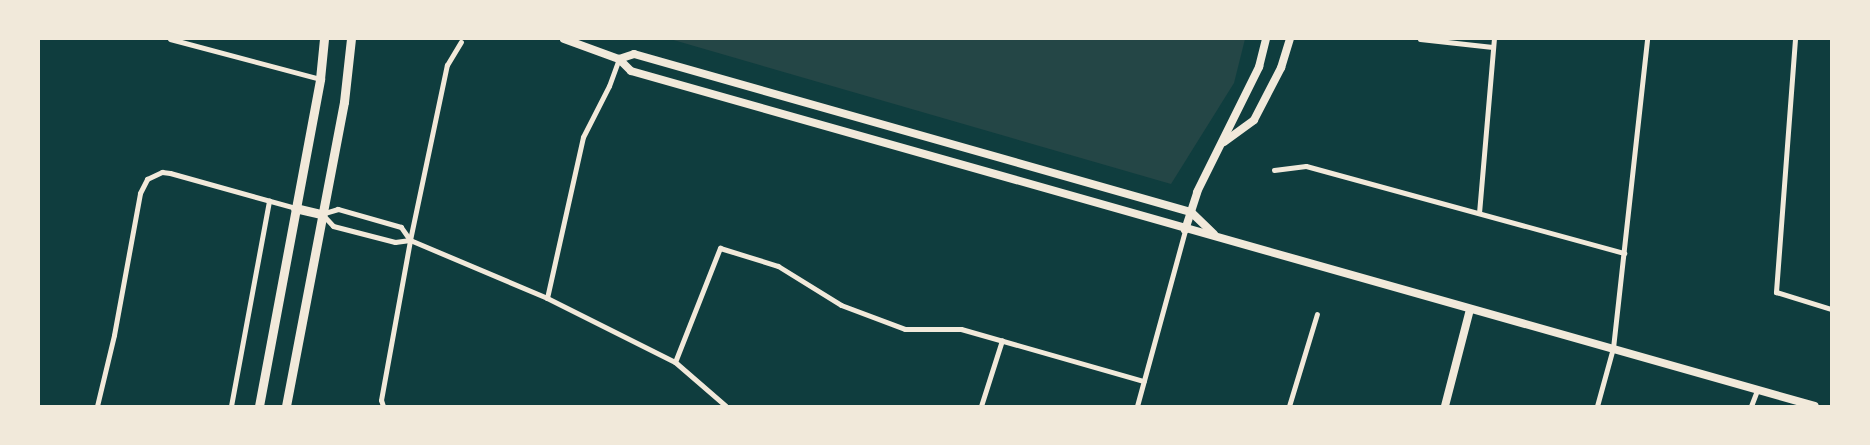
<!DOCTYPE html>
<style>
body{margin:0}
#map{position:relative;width:1870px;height:445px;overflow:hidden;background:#0f3d3e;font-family:"Varela Round",sans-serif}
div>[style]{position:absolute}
.green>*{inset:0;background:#244646}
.minor>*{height:5px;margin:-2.5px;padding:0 2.5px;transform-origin:2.5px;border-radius:2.5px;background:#f1e9da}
.tertiary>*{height:8px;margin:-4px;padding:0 4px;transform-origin:4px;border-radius:4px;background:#f1e9da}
.secondary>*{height:9px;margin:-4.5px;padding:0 4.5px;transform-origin:4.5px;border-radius:4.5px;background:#f1e9da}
span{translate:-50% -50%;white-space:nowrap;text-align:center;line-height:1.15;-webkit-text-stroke:4.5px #f1e9da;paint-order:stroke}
.frame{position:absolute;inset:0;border:40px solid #f1e9da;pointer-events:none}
</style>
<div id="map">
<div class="green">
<div style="clip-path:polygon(670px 39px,1245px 39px,1234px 83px,1171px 184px)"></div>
</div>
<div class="minor">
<div style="left:170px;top:39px;width:155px;rotate:14.9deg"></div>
<div style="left:1420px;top:39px;width:73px;rotate:6.3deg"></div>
<div style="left:1795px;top:39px;width:254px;rotate:94.3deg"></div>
<div style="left:1776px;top:292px;width:58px;rotate:17.2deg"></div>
<div style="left:1274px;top:170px;width:32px;rotate:-7deg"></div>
<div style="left:1306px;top:166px;width:330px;rotate:15.3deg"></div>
<div style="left:1479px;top:213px;width:175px;rotate:-85.1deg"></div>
<div style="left:410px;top:240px;width:16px;rotate:-125deg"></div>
<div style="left:401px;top:227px;width:66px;rotate:-164.1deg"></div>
<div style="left:338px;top:209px;width:17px;rotate:163deg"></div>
<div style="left:322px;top:214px;width:16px;rotate:47deg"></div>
<div style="left:333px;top:226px;width:64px;rotate:14.5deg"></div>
<div style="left:395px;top:242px;width:15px;rotate:-8deg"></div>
<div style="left:410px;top:240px;width:149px;rotate:22.9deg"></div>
<div style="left:547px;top:298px;width:143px;rotate:26.6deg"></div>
<div style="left:675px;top:362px;width:67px;rotate:40.8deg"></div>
<div style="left:547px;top:298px;width:165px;rotate:-77.4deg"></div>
<div style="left:583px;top:137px;width:57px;rotate:-63deg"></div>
<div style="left:609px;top:86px;width:29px;rotate:-70deg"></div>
<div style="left:675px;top:362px;width:123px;rotate:-68.5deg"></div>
<div style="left:720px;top:248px;width:61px;rotate:17.2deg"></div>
<div style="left:778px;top:266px;width:74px;rotate:31.8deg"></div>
<div style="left:841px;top:305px;width:68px;rotate:20.6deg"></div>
<div style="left:905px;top:329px;width:56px"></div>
<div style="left:961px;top:329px;width:190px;rotate:15.9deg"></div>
<div style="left:97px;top:406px;width:73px;rotate:-76.5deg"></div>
<div style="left:114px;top:335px;width:144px;rotate:-79.6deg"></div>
<div style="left:140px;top:193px;width:16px;rotate:-63deg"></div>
<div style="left:147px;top:179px;width:17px;rotate:-25deg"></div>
<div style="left:162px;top:172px;width:8px;rotate:7deg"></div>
<div style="left:170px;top:173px;width:130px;rotate:15.6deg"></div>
<div style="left:231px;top:406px;width:209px;rotate:-79.5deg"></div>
<div style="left:383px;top:406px;width:6px;rotate:-108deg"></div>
<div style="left:381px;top:400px;width:163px;rotate:-79.7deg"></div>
<div style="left:410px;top:240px;width:179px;rotate:-78.1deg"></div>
<div style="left:447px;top:65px;width:27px;rotate:-59deg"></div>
<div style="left:981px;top:406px;width:69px;rotate:-72.3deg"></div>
<div style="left:1137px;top:406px;width:182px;rotate:-74.7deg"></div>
<div style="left:1289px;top:406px;width:96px;rotate:-73.1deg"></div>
<div style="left:1597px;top:406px;width:60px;rotate:-74.6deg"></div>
<div style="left:1613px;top:348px;width:311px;rotate:-83.7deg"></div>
<div style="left:1751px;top:406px;width:17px;rotate:-69deg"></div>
</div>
<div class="tertiary">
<div style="left:564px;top:39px;width:59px;rotate:20deg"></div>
<div style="left:619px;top:59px;width:17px;rotate:45deg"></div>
<div style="left:631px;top:71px;width:1230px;rotate:15.8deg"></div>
<div style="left:619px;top:59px;width:16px;rotate:-18deg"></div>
<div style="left:634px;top:54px;width:579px;rotate:15.84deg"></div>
<div style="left:1191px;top:212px;width:32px;rotate:44deg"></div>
<div style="left:1224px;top:142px;width:37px;rotate:-36deg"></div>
<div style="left:1254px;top:120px;width:59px;rotate:-62.6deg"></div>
<div style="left:1281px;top:68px;width:30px;rotate:-73deg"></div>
<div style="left:1185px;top:230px;width:40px;rotate:-72deg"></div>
<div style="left:1197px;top:192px;width:140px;rotate:-63.6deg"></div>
<div style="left:1259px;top:67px;width:29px;rotate:-76deg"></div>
<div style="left:1445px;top:406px;width:100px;rotate:-75.5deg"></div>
</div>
<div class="secondary">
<div style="left:295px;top:208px;width:28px;rotate:13deg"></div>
<div style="left:259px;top:406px;width:333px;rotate:-79.4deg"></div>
<div style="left:320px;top:79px;width:40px;rotate:-84.3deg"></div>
<div style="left:286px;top:406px;width:309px;rotate:-79.2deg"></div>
<div style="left:344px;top:102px;width:63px;rotate:-83.7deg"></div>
</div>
<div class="frame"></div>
</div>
